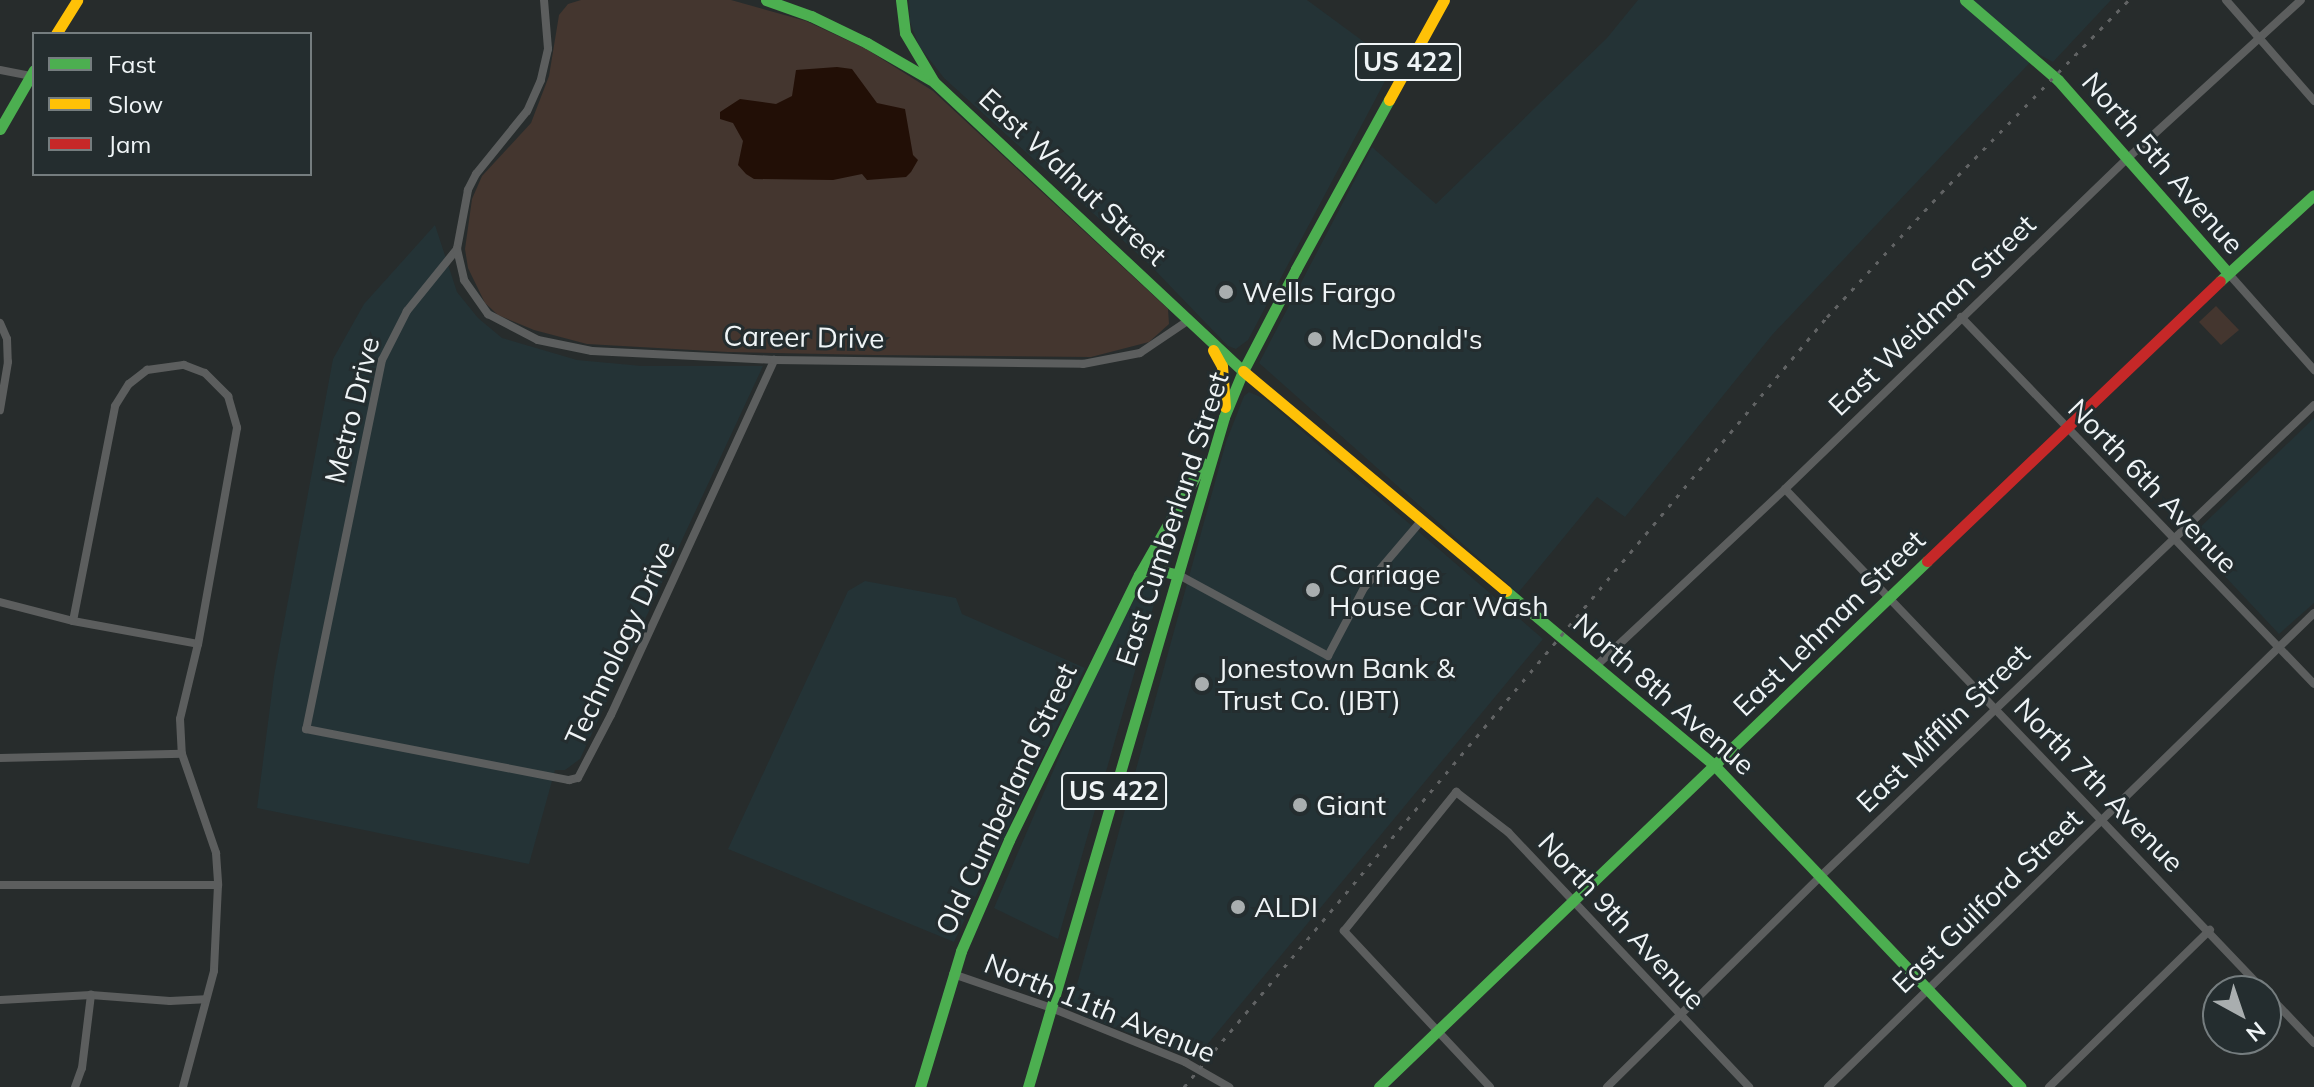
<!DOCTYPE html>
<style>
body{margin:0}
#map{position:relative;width:2314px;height:1087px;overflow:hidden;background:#272c2c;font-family:Mulish,sans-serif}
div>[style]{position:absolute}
.built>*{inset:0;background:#243336}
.green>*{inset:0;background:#44362f}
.water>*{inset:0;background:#220f06}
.street>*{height:8px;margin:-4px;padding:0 4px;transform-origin:4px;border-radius:4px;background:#5c5e5e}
.fast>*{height:11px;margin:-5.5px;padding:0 5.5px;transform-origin:5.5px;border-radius:5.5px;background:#4caf50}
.slow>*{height:11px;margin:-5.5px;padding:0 5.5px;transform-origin:5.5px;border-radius:5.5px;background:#ffc107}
.jam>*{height:11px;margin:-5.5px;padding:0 5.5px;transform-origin:5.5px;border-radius:5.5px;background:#c62828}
.rail>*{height:3px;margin-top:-1.5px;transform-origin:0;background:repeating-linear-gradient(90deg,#616364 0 4px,transparent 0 12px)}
.dots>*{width:22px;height:22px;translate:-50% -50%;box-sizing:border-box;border:4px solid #242d2f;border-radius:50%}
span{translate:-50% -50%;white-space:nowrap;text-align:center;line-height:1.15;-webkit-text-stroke:6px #242d2f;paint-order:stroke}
.shield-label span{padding:2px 6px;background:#242d2f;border:2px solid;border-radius:6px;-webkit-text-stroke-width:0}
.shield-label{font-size:26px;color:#eff4f6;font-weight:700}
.street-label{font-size:28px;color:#eff4f6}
.poi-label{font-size:28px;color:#eff4f6}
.left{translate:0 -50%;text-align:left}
.legend{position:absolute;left:32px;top:32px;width:280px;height:144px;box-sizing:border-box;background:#242d2f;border:2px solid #757d7f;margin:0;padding:10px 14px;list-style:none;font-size:24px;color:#eff4f6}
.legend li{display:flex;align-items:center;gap:16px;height:40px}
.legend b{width:40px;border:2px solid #757d7f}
.north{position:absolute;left:2202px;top:975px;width:80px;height:80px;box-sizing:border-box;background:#242d2f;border:2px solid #757d7f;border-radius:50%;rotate:140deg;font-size:22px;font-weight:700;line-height:32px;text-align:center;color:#eff4f6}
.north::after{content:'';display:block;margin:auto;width:28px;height:36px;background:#a9aeaf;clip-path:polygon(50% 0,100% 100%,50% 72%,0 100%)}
</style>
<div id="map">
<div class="built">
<div style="clip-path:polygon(909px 0,1307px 0,1394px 64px,1248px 340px,1236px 349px,1228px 346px,1149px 264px,944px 78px,919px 46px,910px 22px)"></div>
<div style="clip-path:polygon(1638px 0,2111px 0,2053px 62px,2038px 54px,1772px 335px,1625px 517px,1597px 497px,1518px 593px,1259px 363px,1372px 147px,1436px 204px,1607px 38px)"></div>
<div style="clip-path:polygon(435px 225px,457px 292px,478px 318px,502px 338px,577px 360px,642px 366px,763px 366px,580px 759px,565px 770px,555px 770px,529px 864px,257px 808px,274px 676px,333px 359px,364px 304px)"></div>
<div style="clip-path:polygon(1249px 392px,1265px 399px,1543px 639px,1196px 1058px,1083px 1016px,1071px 1006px,1226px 442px,1244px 396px)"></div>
<div style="clip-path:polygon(2314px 418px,2314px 603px,2279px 634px,2189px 538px)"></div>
<div style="clip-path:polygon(865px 581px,956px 598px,962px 614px,1085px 668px,954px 942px,728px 849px,848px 591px)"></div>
<div style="clip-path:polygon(1147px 583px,1159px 587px,1058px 939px,994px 908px,1094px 676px,1141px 587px)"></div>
</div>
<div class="green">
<div style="clip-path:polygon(581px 0,731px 0,806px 21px,866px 49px,933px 91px,1168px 309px,1169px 324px,1149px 342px,1091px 357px,874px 355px,728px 352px,587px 344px,534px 330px,498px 315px,485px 303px,468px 268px,465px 249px,472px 199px,482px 176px,531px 123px,549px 76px,559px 15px,568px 4px)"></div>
<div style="clip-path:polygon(2216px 306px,2239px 330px,2221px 345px,2199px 322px)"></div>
</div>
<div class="water">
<div style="clip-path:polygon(837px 67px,852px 69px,877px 103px,905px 109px,913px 155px,918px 160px,911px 172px,906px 177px,867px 180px,862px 174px,833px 180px,754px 179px,746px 174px,738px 165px,743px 141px,733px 123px,720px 119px,720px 112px,740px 99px,776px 104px,792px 96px,796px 70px)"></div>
</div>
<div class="street">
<div style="left:544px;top:0;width:49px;rotate:85.3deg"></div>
<div style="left:548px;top:49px;width:32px;rotate:103deg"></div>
<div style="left:541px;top:80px;width:34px;rotate:114deg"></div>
<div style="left:527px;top:111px;width:81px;rotate:129deg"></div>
<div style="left:476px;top:174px;width:18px;rotate:117deg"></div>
<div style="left:468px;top:190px;width:60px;rotate:100.6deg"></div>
<div style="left:457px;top:249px;width:80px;rotate:128.9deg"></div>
<div style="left:407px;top:311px;width:55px;rotate:117deg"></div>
<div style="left:382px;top:360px;width:377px;rotate:101.6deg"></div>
<div style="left:306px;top:729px;width:268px;rotate:11deg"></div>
<div style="left:569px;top:780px;width:9px;rotate:-13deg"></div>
<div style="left:578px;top:778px;width:71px;rotate:-62.4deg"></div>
<div style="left:611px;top:715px;width:391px;rotate:-65.3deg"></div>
<div style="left:2226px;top:0;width:134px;rotate:48.9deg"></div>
<div style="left:0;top:70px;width:31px;rotate:11deg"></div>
<div style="left:457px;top:249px;width:32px;rotate:77deg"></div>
<div style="left:464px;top:280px;width:42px;rotate:54.8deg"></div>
<div style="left:488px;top:314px;width:56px;rotate:27.5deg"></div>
<div style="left:538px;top:340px;width:55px;rotate:11.5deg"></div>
<div style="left:592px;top:351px;width:182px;rotate:2.8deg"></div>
<div style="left:774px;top:360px;width:309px;rotate:0.7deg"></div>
<div style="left:1083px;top:364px;width:58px;rotate:-10.9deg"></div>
<div style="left:1140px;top:353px;width:59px;rotate:-34deg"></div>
<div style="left:2228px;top:273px;width:130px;rotate:48.4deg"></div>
<div style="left:1961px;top:317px;width:509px;rotate:46.11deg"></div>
<div style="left:0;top:323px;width:17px;rotate:66deg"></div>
<div style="left:7px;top:339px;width:23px;rotate:88deg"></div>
<div style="left:8px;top:362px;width:49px;rotate:99.5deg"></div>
<div style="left:1785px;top:489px;width:766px;rotate:46.32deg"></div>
<div style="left:1177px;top:574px;width:172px;rotate:28.5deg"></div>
<div style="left:1328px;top:656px;width:77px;rotate:-62.1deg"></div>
<div style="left:1364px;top:588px;width:88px;rotate:-49.6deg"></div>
<div style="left:0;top:602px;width:75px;rotate:14.6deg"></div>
<div style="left:73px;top:621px;width:127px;rotate:10.4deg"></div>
<div style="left:73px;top:621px;width:219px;rotate:-78.9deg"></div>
<div style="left:115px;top:406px;width:26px;rotate:-58deg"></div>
<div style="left:129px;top:384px;width:23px;rotate:-38deg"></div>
<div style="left:147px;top:370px;width:37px;rotate:-8deg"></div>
<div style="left:184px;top:365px;width:22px;rotate:21deg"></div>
<div style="left:205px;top:373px;width:33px;rotate:45deg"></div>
<div style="left:228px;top:396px;width:33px;rotate:74deg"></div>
<div style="left:237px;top:428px;width:219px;rotate:100.2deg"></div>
<div style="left:198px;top:644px;width:77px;rotate:103.5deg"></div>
<div style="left:180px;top:719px;width:35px;rotate:87deg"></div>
<div style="left:182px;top:754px;width:105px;rotate:71deg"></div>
<div style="left:216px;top:853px;width:32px;rotate:86deg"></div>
<div style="left:218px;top:885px;width:86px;rotate:92.7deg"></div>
<div style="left:214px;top:971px;width:120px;rotate:105deg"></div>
<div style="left:1597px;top:665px;width:258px;rotate:-43.1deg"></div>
<div style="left:1785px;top:489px;width:477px;rotate:-44deg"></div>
<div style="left:2128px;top:158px;width:234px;rotate:-42.4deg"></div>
<div style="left:0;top:758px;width:182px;rotate:-1.3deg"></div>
<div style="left:0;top:885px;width:218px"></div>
<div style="left:953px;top:974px;width:102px;rotate:19deg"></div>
<div style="left:1049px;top:1007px;width:147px;rotate:22deg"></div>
<div style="left:1185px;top:1062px;width:51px;rotate:29.6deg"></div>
<div style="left:0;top:1000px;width:91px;rotate:-3.1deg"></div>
<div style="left:91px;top:995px;width:79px;rotate:4.3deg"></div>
<div style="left:170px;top:1001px;width:35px;rotate:-3deg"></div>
<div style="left:75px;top:1087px;width:20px;rotate:-70deg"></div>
<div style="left:82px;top:1068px;width:74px;rotate:-83deg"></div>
<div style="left:1490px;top:1087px;width:214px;rotate:-133.1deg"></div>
<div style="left:1344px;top:931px;width:179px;rotate:-51.1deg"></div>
<div style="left:1456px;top:792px;width:66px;rotate:37.6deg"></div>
<div style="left:1508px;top:832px;width:351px;rotate:46.6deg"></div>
<div style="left:1607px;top:1087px;width:302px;rotate:-44.6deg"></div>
<div style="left:1822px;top:875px;width:680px;rotate:-43.69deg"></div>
<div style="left:1828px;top:1087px;width:679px;rotate:-44.28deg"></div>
<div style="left:2049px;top:1087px;width:225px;rotate:-44.3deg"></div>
</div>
<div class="fast">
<div style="left:766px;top:0;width:48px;rotate:19.6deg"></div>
<div style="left:811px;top:16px;width:62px;rotate:25.7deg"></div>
<div style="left:867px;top:43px;width:74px;rotate:30deg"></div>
<div style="left:901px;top:0;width:33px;rotate:83deg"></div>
<div style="left:905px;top:33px;width:57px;rotate:59.4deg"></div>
<div style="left:934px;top:82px;width:423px;rotate:43.1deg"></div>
<div style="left:1965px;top:0;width:123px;rotate:40.7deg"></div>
<div style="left:2058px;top:80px;width:257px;rotate:48.6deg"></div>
<div style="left:0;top:129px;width:68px;rotate:-60deg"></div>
<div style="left:2220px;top:281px;width:127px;rotate:-42.5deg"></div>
<div style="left:1139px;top:575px;width:129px;rotate:-60.3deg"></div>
<div style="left:1506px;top:591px;width:273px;rotate:39.9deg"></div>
<div style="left:1715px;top:766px;width:443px;rotate:46.4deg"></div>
<div style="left:920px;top:1087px;width:142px;rotate:-73.2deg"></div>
<div style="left:961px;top:951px;width:121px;rotate:-66.6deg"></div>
<div style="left:1009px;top:840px;width:295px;rotate:-63.9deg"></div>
<div style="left:1139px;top:575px;width:12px;rotate:-35deg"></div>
<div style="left:1149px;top:568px;width:28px;rotate:13deg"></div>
<div style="left:1028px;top:1087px;width:698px;rotate:-73.69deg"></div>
<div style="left:1224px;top:417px;width:50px;rotate:-67.6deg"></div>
<div style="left:1243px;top:371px;width:115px;rotate:-62.5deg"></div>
<div style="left:1296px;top:269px;width:193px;rotate:-61.2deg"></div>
<div style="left:1379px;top:1087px;width:760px;rotate:-43.83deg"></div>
</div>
<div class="slow">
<div style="left:56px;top:34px;width:40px;rotate:-58deg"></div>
<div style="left:1389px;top:100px;width:114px;rotate:-61.2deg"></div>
<div style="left:1213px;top:350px;width:18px;rotate:61deg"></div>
<div style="left:1222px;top:366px;width:41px;rotate:85.8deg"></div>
<div style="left:1243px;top:371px;width:343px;rotate:39.9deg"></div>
</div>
<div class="jam">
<div style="left:1927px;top:561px;width:405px;rotate:-43.7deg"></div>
</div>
<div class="rail">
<div style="left:1184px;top:1087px;width:1003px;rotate:-50.14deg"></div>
<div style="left:1827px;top:317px;width:168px;rotate:-47.4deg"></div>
<div style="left:1941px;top:193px;width:269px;rotate:-45.8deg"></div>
</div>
<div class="dots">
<div style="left:1226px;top:292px;background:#a9aeaf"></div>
<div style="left:1315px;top:339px;background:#a9aeaf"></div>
<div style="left:1313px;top:590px;background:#a9aeaf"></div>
<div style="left:1202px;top:684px;background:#a9aeaf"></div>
<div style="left:1300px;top:805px;background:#a9aeaf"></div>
<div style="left:1238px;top:907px;background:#a9aeaf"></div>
</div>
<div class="shield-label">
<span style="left:1408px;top:62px">US 422</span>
<span style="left:1114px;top:791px">US 422</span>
</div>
<div class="street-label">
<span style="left:2163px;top:163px;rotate:49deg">North 5th Avenue</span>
<span style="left:1073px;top:177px;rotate:43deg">East Walnut Street</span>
<span style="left:1932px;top:315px;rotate:-44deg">East Weidman Street</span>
<span style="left:804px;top:337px;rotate:1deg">Career Drive</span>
<span style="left:352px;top:410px;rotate:-76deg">Metro Drive</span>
<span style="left:2153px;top:486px;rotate:46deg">North 6th Avenue</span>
<span style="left:1172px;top:519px;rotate:-72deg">East Cumberland Street</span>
<span style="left:1829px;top:623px;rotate:-44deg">East Lehman Street</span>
<span style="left:620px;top:643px;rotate:-65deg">Technology Drive</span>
<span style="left:1664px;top:694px;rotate:41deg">North 8th Avenue</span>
<span style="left:1943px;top:728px;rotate:-44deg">East Mifflin Street</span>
<span style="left:2099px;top:785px;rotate:46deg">North 7th Avenue</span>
<span style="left:1006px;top:799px;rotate:-65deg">Old Cumberland Street</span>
<span style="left:1987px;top:901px;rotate:-44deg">East Guilford Street</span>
<span style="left:1622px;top:921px;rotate:47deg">North 9th Avenue</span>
<span style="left:1100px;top:1008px;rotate:22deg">North 11th Avenue</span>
</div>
<div class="poi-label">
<span class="left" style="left:1242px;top:292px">Wells Fargo</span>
<span class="left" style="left:1331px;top:339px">McDonald's</span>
<span class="left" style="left:1329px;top:590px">Carriage<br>House Car Wash</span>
<span class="left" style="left:1218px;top:684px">Jonestown Bank &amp;<br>Trust Co. (JBT)</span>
<span class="left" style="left:1316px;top:805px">Giant</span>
<span class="left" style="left:1254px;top:907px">ALDI</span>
</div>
<ul class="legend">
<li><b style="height:10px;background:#4caf50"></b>Fast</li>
<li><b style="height:10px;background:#ffc107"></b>Slow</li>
<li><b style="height:10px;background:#c62828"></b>Jam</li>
</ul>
<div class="north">N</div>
</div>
